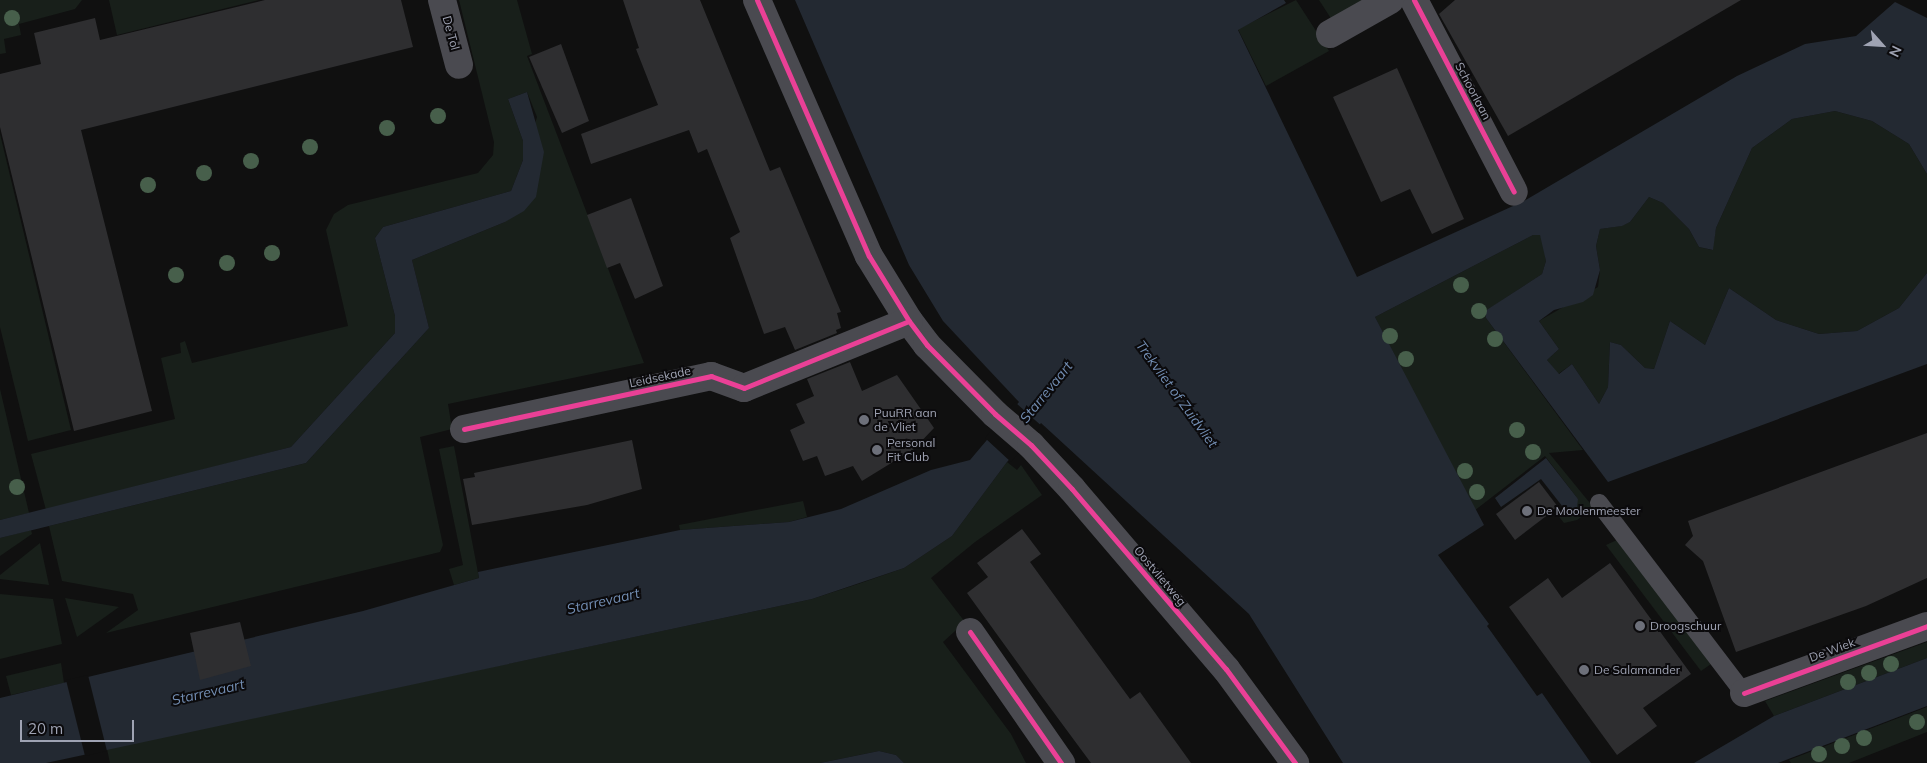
<!DOCTYPE html>
<style>
body{margin:0}
#map{position:relative;width:1927px;height:763px;overflow:hidden;background:#101010;font-family:Mulish,sans-serif}
div>[style]{position:absolute}
.green>*{inset:0;background:#181f1a}
.water>*{inset:0;background:#232932}
.pier>*{inset:0;background:#101010}
.building>*{inset:0;background:#2e2e30}
.lane>*{height:18px;margin:-9px;padding:0 9px;transform-origin:9px;border-radius:9px;background:#4a4a50}
.street>*{height:28px;margin:-14px;padding:0 14px;transform-origin:14px;border-radius:14px;background:#4a4a50}
.cycleway>*{height:5px;margin:-2.5px;padding:0 2.5px;transform-origin:2.5px;border-radius:2.5px;background:#ea4096}
.trees>*{width:16px;height:16px;margin:-8px;border-radius:50%;background:#475f4b}
.dots>*{width:14px;height:14px;translate:-50% -50%;box-sizing:border-box;border:2px solid #0b0a0c;border-radius:50%}
span{translate:-50% -50%;white-space:nowrap;text-align:center;line-height:1.15;-webkit-text-stroke:4px #0b0a0c;paint-order:stroke}
.street-label{font-size:12px;color:#9fa3b3}
.poi-label{font-size:12px;color:#9fa3b3}
.left{translate:0 -50%;text-align:left}
.water-label{font-size:14px;color:#728db2;font-style:italic}
.north{position:absolute;left:1857px;top:20px;width:50px;height:50px;-webkit-text-stroke:4px #0b0a0c;paint-order:stroke;rotate:116deg;font-size:14px;font-weight:700;line-height:20px;text-align:center;color:#9fa3b3}
.north::after{content:'';display:block;margin:auto;width:18px;height:22px;background:#9fa3b3;clip-path:polygon(50% 0,100% 100%,50% 72%,0 100%)}
.scale{position:absolute;left:20px;top:720px;width:114px;height:22px;box-sizing:border-box;border:2px solid #9fa3b3;border-top:0;padding-left:6px;font-size:15px;line-height:18px;white-space:nowrap;color:#9fa3b3;-webkit-text-stroke:4px #0b0a0c;paint-order:stroke}
</style>
<div id="map">
<div class="green">
<div style="clip-path:polygon(0 0,82px 0,75px 9px,19px 24px,21px 35px,4px 39px,6px 53px,0 54px)"></div>
<div style="clip-path:polygon(109px 0,259px 0,117px 35px)"></div>
<div style="clip-path:polygon(459px 0,517px 0,532px 54px,527px 56px,644px 363px,448px 404px,452px 429px,420px 437px,443px 545px,440px 552px,106px 633px,138px 610px,133px 594px,62px 581px,49px 526px,306px 463px,429px 328px,412px 260px,505px 222px,537px 117px,527px 92px,508px 99px,523px 141px,523px 160px,511px 191px,383px 227px,375px 238px,395px 316px,395px 333px,291px 447px,46px 510px,31px 454px,175px 419px,161px 358px,181px 353px,180px 343px,185px 341px,192px 363px,348px 326px,326px 230px,334px 214px,348px 205px,478px 173px,493px 155px,494px 142px)"></div>
<div style="clip-path:polygon(1296px 0,1329px 51px,1266px 86px,1238px 29px)"></div>
<div style="clip-path:polygon(1319px 0,1367px 0,1332px 20px)"></div>
<div style="clip-path:polygon(1835px 111px,1872px 121px,1909px 144px,1927px 174px,1927px 273px,1899px 308px,1857px 331px,1819px 334px,1776px 320px,1729px 288px,1705px 345px,1670px 321px,1654px 369px,1645px 368px,1621px 345px,1610px 342px,1608px 387px,1599px 404px,1572px 364px,1558px 374px,1547px 360px,1559px 349px,1539px 321px,1598px 287px,1600px 270px,1596px 246px,1600px 229px,1621px 226px,1630px 222px,1649px 197px,1663px 203px,1689px 229px,1699px 247px,1712px 250px,1716px 228px,1752px 148px,1792px 119px)"></div>
<div style="clip-path:polygon(0 134px,71px 430px,28px 441px,0 327px)"></div>
<div style="clip-path:polygon(1533px 235px,1540px 235px,1544px 243px,1546px 261px,1542px 274px,1486px 311px,1486px 318px,1583px 450px,1549px 453px,1594px 508px,1577px 520px,1564px 523px,1556px 513px,1564px 508px,1566px 511px,1578px 499px,1545px 456px,1474px 511px,1375px 317px)"></div>
<div style="clip-path:polygon(0 389px,29px 513px,0 520px)"></div>
<div style="clip-path:polygon(454px 446px,479px 578px,454px 585px,449px 569px,463px 565px,439px 449px)"></div>
<div style="clip-path:polygon(1007px 462px,1017px 470px,1021px 465px,1042px 495px,975px 542px,931px 578px,965px 622px,943px 642px,1011px 734px,1026px 763px,904px 763px,896px 755px,879px 751px,820px 763px,110px 763px,107px 749px,812px 599px,861px 583px,904px 568px,952px 536px)"></div>
<div style="clip-path:polygon(803px 501px,807px 517px,789px 522px,680px 530px,679px 525px)"></div>
<div style="clip-path:polygon(31px 530px,32px 534px,0 556px,0 538px)"></div>
<div style="clip-path:polygon(1619px 539px,1711px 664px,1701px 671px,1606px 545px)"></div>
<div style="clip-path:polygon(40px 543px,49px 585px,0 579px,0 575px)"></div>
<div style="clip-path:polygon(0 594px,53px 599px,62px 644px,0 659px)"></div>
<div style="clip-path:polygon(65px 598px,119px 607px,77px 637px)"></div>
<div style="clip-path:polygon(1927px 642px,1927px 658px,1774px 716px,1765px 701px)"></div>
<div style="clip-path:polygon(61px 663px,64px 683px,11px 695px,6px 676px)"></div>
<div style="clip-path:polygon(1927px 707px,1927px 732px,1849px 763px,1791px 763px,1789px 760px)"></div>
</div>
<div class="water">
<div style="clip-path:polygon(795px 0,1284px 0,1286px 3px,1238px 30px,1357px 277px,1524px 201px,1737px 76px,1805px 44px,1856px 36px,1895px 2px,1927px 18px,1927px 174px,1909px 144px,1872px 121px,1835px 111px,1792px 119px,1752px 148px,1716px 228px,1713px 250px,1699px 247px,1689px 229px,1663px 203px,1649px 197px,1630px 222px,1622px 226px,1600px 229px,1596px 246px,1600px 270px,1593px 295px,1583px 302px,1554px 310px,1539px 321px,1559px 349px,1547px 360px,1559px 374px,1572px 364px,1599px 404px,1608px 387px,1610px 342px,1621px 345px,1645px 368px,1654px 369px,1670px 321px,1705px 345px,1729px 288px,1776px 320px,1819px 334px,1857px 331px,1899px 308px,1927px 273px,1927px 364px,1608px 482px,1486px 318px,1485px 311px,1542px 274px,1546px 261px,1540px 235px,1533px 235px,1375px 317px,1484px 525px,1438px 555px,1489px 624px,1487px 626px,1537px 696px,1542px 693px,1591px 763px,1343px 763px,1249px 614px,1041px 423px,1007px 462px,952px 536px,904px 568px,812px 599px,46px 763px,0 763px,0 698px,363px 611px,479px 578px,478px 572px,680px 530px,789px 522px,841px 509px,931px 470px,970px 460px,1019px 402px,943px 321px,909px 265px)"></div>
<div style="clip-path:polygon(527px 92px,544px 152px,536px 197px,524px 211px,505px 222px,412px 260px,429px 328px,306px 463px,0 538px,0 520px,291px 447px,395px 333px,395px 316px,375px 238px,383px 227px,511px 191px,523px 160px,523px 141px,508px 99px)"></div>
<div style="clip-path:polygon(1546px 458px,1578px 499px,1577px 507px,1566px 511px,1541px 479px,1501px 507px,1495px 498px)"></div>
<div style="clip-path:polygon(1927px 658px,1927px 706px,1778px 763px,1694px 763px,1774px 716px)"></div>
<div style="clip-path:polygon(879px 751px,896px 755px,904px 763px,820px 763px)"></div>
</div>
<div class="pier">
<div style="clip-path:polygon(1015px 402px,1045px 429px,1041px 426px,1011px 462px,985px 438px)"></div>
<div style="clip-path:polygon(88px 675px,107px 751px,85px 756px,66px 680px)"></div>
</div>
<div class="building">
<div style="clip-path:polygon(265px 0,401px 0,413px 47px,81px 130px,152px 411px,74px 431px,0 127px,0 74px,41px 64px,34px 33px,95px 18px,100px 40px)"></div>
<div style="clip-path:polygon(623px 0,700px 0,770px 171px,780px 167px,841px 312px,837px 313px,841px 328px,836px 330px,837px 333px,795px 350px,785px 327px,764px 334px,730px 238px,740px 232px,707px 149px,698px 153px,689px 130px,591px 164px,581px 134px,658px 105px,636px 49px,639px 48px)"></div>
<div style="clip-path:polygon(1455px 0,1741px 0,1508px 136px,1439px 14px)"></div>
<div style="clip-path:polygon(561px 44px,589px 121px,562px 133px,529px 57px)"></div>
<div style="clip-path:polygon(1397px 68px,1464px 219px,1432px 234px,1410px 189px,1381px 202px,1333px 97px)"></div>
<div style="clip-path:polygon(631px 198px,663px 286px,635px 299px,620px 263px,607px 268px,587px 215px)"></div>
<div style="clip-path:polygon(850px 362px,862px 391px,897px 375px,934px 428px,914px 449px,862px 481px,853px 466px,825px 476px,817px 456px,803px 461px,790px 430px,805px 423px,796px 404px,814px 396px,807px 379px)"></div>
<div style="clip-path:polygon(1927px 433px,1927px 578px,1866px 606px,1736px 652px,1703px 561px,1685px 545px,1693px 536px,1688px 521px)"></div>
<div style="clip-path:polygon(632px 440px,642px 489px,587px 505px,472px 525px,463px 479px,475px 477px,474px 473px)"></div>
<div style="clip-path:polygon(1539px 482px,1558px 507px,1515px 540px,1496px 514px)"></div>
<div style="clip-path:polygon(1022px 529px,1041px 554px,1030px 562px,1130px 699px,1140px 692px,1191px 763px,1091px 763px,1040px 694px,967px 593px,988px 577px,977px 563px)"></div>
<div style="clip-path:polygon(1610px 563px,1691px 674px,1643px 708px,1657px 726px,1617px 755px,1509px 607px,1548px 578px,1562px 598px)"></div>
<div style="clip-path:polygon(240px 622px,251px 666px,200px 680px,190px 633px)"></div>
</div>
<div class="lane">
<div style="left:1599px;top:503px;width:239px;rotate:52.7deg"></div>
</div>
<div class="street">
<div style="left:442px;top:0;width:67px;rotate:75.3deg"></div>
<div style="left:757px;top:0;width:279px;rotate:66.4deg"></div>
<div style="left:869px;top:256px;width:76px;rotate:58.4deg"></div>
<div style="left:909px;top:321px;width:30px;rotate:53deg"></div>
<div style="left:927px;top:345px;width:97px;rotate:45.4deg"></div>
<div style="left:995px;top:414px;width:48px;rotate:40.7deg"></div>
<div style="left:1031px;top:445px;width:60px;rotate:47deg"></div>
<div style="left:1072px;top:489px;width:237px;rotate:49.5deg"></div>
<div style="left:1226px;top:669px;width:117px;rotate:53.7deg"></div>
<div style="left:1414px;top:0;width:216px;rotate:62.5deg"></div>
<div style="left:1330px;top:34px;width:69px;rotate:-29.5deg"></div>
<div style="left:464px;top:429px;width:253px;rotate:-12.1deg"></div>
<div style="left:711px;top:376px;width:35px;rotate:20deg"></div>
<div style="left:744px;top:388px;width:178px;rotate:-22.1deg"></div>
<div style="left:970px;top:632px;width:160px;rotate:55.2deg"></div>
<div style="left:1744px;top:693px;width:195px;rotate:-20.1deg"></div>
</div>
<div class="cycleway">
<div style="left:757px;top:0;width:279px;rotate:66.4deg"></div>
<div style="left:869px;top:256px;width:76px;rotate:58.4deg"></div>
<div style="left:909px;top:321px;width:30px;rotate:53deg"></div>
<div style="left:927px;top:345px;width:97px;rotate:45.4deg"></div>
<div style="left:995px;top:414px;width:48px;rotate:40.7deg"></div>
<div style="left:1031px;top:445px;width:60px;rotate:47deg"></div>
<div style="left:1072px;top:489px;width:237px;rotate:49.5deg"></div>
<div style="left:1226px;top:669px;width:117px;rotate:53.7deg"></div>
<div style="left:1414px;top:0;width:216px;rotate:62.5deg"></div>
<div style="left:464px;top:429px;width:253px;rotate:-12.1deg"></div>
<div style="left:711px;top:376px;width:35px;rotate:20deg"></div>
<div style="left:744px;top:388px;width:178px;rotate:-22.1deg"></div>
<div style="left:970px;top:632px;width:160px;rotate:55.2deg"></div>
<div style="left:1744px;top:693px;width:195px;rotate:-20.1deg"></div>
</div>
<div class="trees">
<div style="left:12px;top:18px"></div>
<div style="left:438px;top:116px"></div>
<div style="left:387px;top:128px"></div>
<div style="left:310px;top:147px"></div>
<div style="left:251px;top:161px"></div>
<div style="left:204px;top:173px"></div>
<div style="left:148px;top:185px"></div>
<div style="left:272px;top:253px"></div>
<div style="left:227px;top:263px"></div>
<div style="left:176px;top:275px"></div>
<div style="left:1461px;top:285px"></div>
<div style="left:1479px;top:311px"></div>
<div style="left:1390px;top:336px"></div>
<div style="left:1495px;top:339px"></div>
<div style="left:1406px;top:359px"></div>
<div style="left:1517px;top:430px"></div>
<div style="left:1533px;top:452px"></div>
<div style="left:1465px;top:471px"></div>
<div style="left:17px;top:487px"></div>
<div style="left:1477px;top:492px"></div>
<div style="left:1891px;top:664px"></div>
<div style="left:1869px;top:673px"></div>
<div style="left:1848px;top:682px"></div>
<div style="left:1917px;top:722px"></div>
<div style="left:1864px;top:738px"></div>
<div style="left:1842px;top:746px"></div>
<div style="left:1819px;top:754px"></div>
</div>
<div class="dots">
<div style="left:864px;top:420px;background:#6d707a"></div>
<div style="left:877px;top:450px;background:#6d707a"></div>
<div style="left:1527px;top:511px;background:#6d707a"></div>
<div style="left:1640px;top:626px;background:#6d707a"></div>
<div style="left:1584px;top:670px;background:#6d707a"></div>
</div>
<div class="street-label">
<span style="left:451px;top:33px;rotate:75deg">De Tol</span>
<span style="left:1473px;top:91px;rotate:62deg">Schoorlaan</span>
<span style="left:660px;top:377px;rotate:-12deg">Leidsekade</span>
<span style="left:1160px;top:576px;rotate:50deg">Oostvlietweg</span>
<span style="left:1832px;top:650px;rotate:-20deg">De Wiek</span>
</div>
<div class="poi-label">
<span class="left" style="left:874px;top:420px">PuuRR aan<br>de Vliet</span>
<span class="left" style="left:887px;top:450px">Personal<br>Fit Club</span>
<span class="left" style="left:1537px;top:511px">De Moolenmeester</span>
<span class="left" style="left:1650px;top:626px">Droogschuur</span>
<span class="left" style="left:1594px;top:670px">De Salamander</span>
</div>
<div class="water-label">
<span style="left:1046px;top:392px;rotate:-51deg">Starrevaart</span>
<span style="left:1177px;top:394px;rotate:54deg">Trekvliet of Zuidvliet</span>
<span style="left:603px;top:601px;rotate:-13deg">Starrevaart</span>
<span style="left:208px;top:692px;rotate:-13deg">Starrevaart</span>
</div>
<div class="north">N</div>
<div class="scale">20 m</div>
</div>
